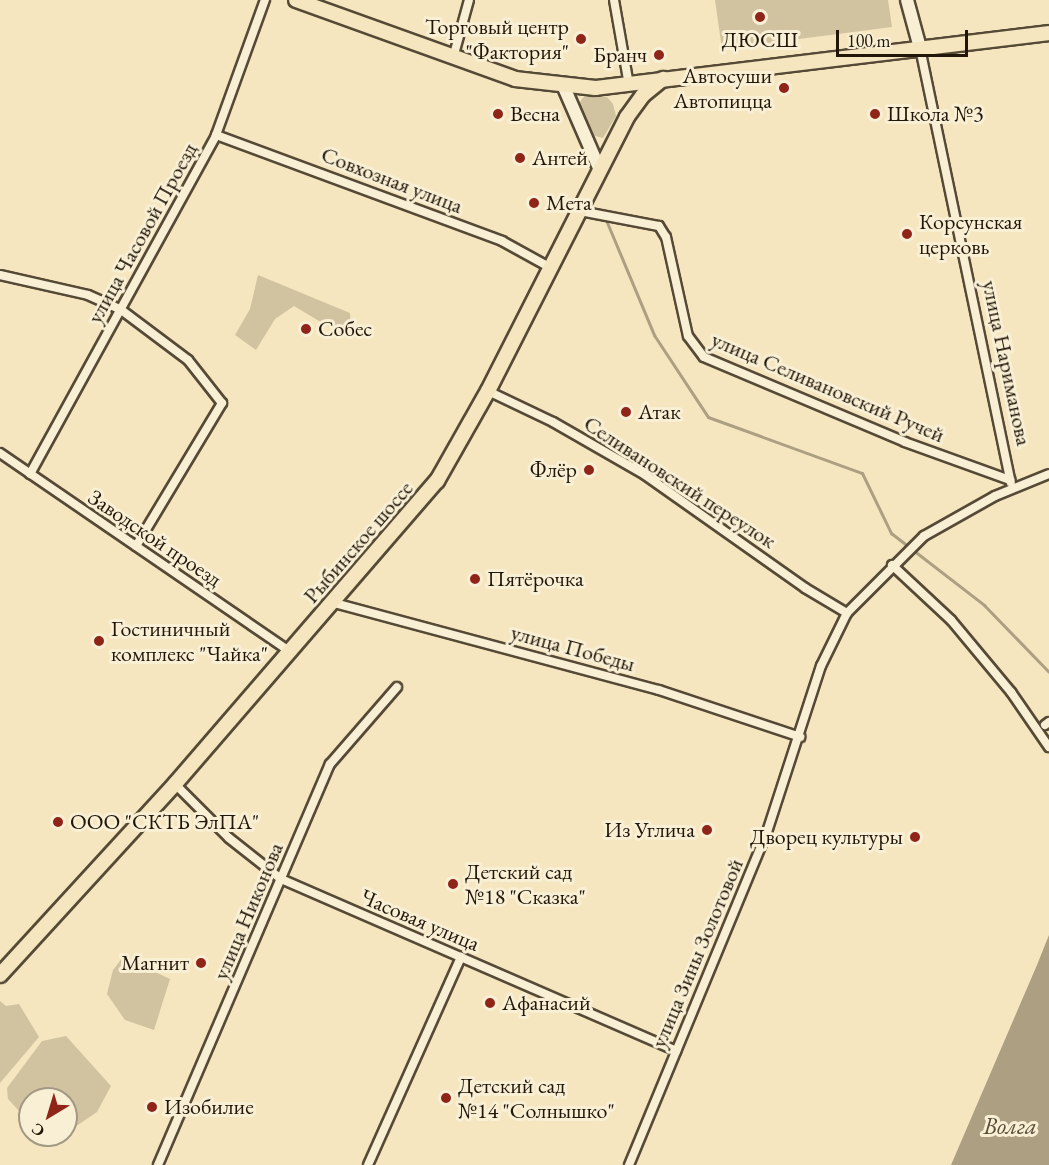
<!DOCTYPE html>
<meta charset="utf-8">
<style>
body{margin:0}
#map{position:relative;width:1049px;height:1165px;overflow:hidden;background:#f5e6bf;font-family:"EB Garamond",serif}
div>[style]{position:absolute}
.green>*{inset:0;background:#d1c3a0}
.water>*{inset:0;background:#ad9f81}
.stream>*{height:3px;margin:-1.5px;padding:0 1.5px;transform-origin:1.5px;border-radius:1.5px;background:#ad9f81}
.roads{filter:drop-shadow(2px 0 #564a36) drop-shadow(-2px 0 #564a36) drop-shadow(0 2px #564a36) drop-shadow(0 -2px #564a36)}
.street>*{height:8px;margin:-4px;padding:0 4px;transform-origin:4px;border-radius:4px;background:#f8efd5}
.secondary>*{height:12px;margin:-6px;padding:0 6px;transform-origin:6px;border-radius:6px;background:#f8efd5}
.primary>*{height:14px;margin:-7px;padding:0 7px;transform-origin:7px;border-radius:7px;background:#f5e6bf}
.dots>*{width:16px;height:16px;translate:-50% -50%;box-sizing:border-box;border:3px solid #f8efd5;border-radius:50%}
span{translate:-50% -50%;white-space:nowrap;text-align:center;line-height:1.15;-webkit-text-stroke:6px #f8efd5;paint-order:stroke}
.poi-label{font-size:22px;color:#211608}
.right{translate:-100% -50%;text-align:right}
.left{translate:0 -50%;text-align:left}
.street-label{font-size:22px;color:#211608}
.water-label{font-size:24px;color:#594d38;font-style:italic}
.north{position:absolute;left:18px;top:1087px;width:60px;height:60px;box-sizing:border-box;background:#f8efd5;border:2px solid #a29883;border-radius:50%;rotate:218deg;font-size:16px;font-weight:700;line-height:24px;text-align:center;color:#211608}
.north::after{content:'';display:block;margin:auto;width:21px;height:27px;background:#8f2418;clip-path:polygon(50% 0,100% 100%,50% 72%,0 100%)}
.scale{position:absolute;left:836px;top:30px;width:132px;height:27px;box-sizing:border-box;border:3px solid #211608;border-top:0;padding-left:8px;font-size:18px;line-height:21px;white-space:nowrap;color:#211608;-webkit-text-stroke:4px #f8efd5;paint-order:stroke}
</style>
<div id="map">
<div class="green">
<div style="clip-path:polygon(715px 0,888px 0,892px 27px,722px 49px)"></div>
<div style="clip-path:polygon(585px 95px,607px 97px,613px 104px,616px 116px,603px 138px,591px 135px,577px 106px)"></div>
<div style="clip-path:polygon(258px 275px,350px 313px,351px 330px,344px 336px,294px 306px,275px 319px,256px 350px,235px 335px,250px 309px)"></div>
<div style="clip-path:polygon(123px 957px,170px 979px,154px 1030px,125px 1020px,107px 994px,113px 970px)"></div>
<div style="clip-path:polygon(0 1001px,6px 1006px,19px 1004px,39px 1037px,0 1083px)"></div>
<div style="clip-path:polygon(66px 1036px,111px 1086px,97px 1112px,66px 1133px,66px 1099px,30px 1099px,30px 1123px,8px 1099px,7px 1088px,42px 1041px)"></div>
</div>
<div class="water">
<div style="clip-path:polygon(1049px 935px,1049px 1165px,951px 1165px,1037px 965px)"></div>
</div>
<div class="stream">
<div style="left:606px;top:220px;width:125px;rotate:67.3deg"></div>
<div style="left:654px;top:335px;width:98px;rotate:56.6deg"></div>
<div style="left:708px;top:417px;width:164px;rotate:20deg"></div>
<div style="left:862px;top:473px;width:67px;rotate:64.2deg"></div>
<div style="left:891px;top:533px;width:118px;rotate:37.7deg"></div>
<div style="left:984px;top:605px;width:93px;rotate:45.9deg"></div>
</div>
<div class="roads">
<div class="street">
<div style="left:614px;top:0;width:86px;rotate:80deg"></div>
<div style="left:920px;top:48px;width:444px;rotate:78.2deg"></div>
<div style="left:453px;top:58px;width:60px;rotate:-74.6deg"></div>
<div style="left:216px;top:135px;width:305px;rotate:20.3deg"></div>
<div style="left:502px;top:241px;width:56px;rotate:28.9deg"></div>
<div style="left:580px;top:211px;width:80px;rotate:10.8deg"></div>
<div style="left:659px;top:226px;width:13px;rotate:58deg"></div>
<div style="left:666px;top:237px;width:101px;rotate:77.5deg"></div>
<div style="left:688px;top:336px;width:26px;rotate:53deg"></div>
<div style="left:704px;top:357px;width:218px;rotate:22.9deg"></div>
<div style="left:905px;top:442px;width:112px;rotate:19.9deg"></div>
<div style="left:0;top:275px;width:90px;rotate:12.8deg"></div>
<div style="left:88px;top:295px;width:35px;rotate:24deg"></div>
<div style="left:120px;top:309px;width:85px;rotate:36.9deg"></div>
<div style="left:188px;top:360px;width:55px;rotate:51.7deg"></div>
<div style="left:222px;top:403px;width:167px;rotate:121deg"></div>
<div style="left:488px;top:391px;width:72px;rotate:25.5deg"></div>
<div style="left:553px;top:422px;width:106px;rotate:29.9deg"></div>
<div style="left:645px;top:475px;width:196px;rotate:35.2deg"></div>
<div style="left:805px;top:588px;width:49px;rotate:30.8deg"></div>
<div style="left:0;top:453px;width:353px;rotate:34.4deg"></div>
<div style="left:30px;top:474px;width:387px;rotate:-61.2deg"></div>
<div style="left:216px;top:135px;width:144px;rotate:-70.1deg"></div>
<div style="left:892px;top:565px;width:81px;rotate:43deg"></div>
<div style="left:951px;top:620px;width:94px;rotate:50.2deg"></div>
<div style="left:1011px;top:692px;width:67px;rotate:55.4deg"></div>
<div style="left:334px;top:603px;width:336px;rotate:15deg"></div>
<div style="left:659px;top:690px;width:149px;rotate:18.4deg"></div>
<div style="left:1045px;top:725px;width:5px;rotate:-37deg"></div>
<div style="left:175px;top:784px;width:76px;rotate:45deg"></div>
<div style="left:229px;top:838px;width:66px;rotate:38.3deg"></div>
<div style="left:281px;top:879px;width:431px;rotate:23.5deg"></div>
<div style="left:158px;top:1165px;width:436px;rotate:-66.8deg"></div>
<div style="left:330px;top:764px;width:102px;rotate:-49deg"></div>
<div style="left:368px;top:1165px;width:228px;rotate:-65.9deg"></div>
<div style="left:629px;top:1165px;width:360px;rotate:-67.5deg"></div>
<div style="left:767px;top:832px;width:175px;rotate:-72deg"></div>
<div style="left:821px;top:666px;width:59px;rotate:-63.9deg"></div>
<div style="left:847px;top:613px;width:109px;rotate:-45deg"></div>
<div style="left:924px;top:536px;width:81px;rotate:-29.4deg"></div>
<div style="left:995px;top:496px;width:58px;rotate:-22.2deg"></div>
</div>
<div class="secondary">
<div style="left:907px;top:0;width:50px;rotate:74.8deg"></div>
<div style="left:563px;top:85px;width:93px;rotate:66.5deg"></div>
</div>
<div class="primary">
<div style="left:296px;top:0;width:233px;rotate:19.8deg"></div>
<div style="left:515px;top:79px;width:81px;rotate:6.4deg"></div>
<div style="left:595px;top:88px;width:457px;rotate:-6.9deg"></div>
<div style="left:0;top:975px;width:259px;rotate:-47.5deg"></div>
<div style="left:175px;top:784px;width:401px;rotate:-49.2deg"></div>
<div style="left:437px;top:481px;width:103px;rotate:-60.5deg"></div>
<div style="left:488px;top:391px;width:307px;rotate:-63.1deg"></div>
<div style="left:627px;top:117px;width:27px;rotate:-54deg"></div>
<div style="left:643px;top:95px;width:26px;rotate:-39deg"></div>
</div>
</div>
<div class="dots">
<div style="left:760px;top:17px;background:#8f2418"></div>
<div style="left:581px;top:39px;background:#8f2418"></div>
<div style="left:659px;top:55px;background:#8f2418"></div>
<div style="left:784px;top:88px;background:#8f2418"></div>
<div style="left:498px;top:114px;background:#8f2418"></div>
<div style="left:875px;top:114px;background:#8f2418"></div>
<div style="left:520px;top:158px;background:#8f2418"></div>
<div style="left:534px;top:203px;background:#8f2418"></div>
<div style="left:907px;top:234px;background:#8f2418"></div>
<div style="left:306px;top:329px;background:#8f2418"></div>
<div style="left:626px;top:412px;background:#8f2418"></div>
<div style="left:589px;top:470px;background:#8f2418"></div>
<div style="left:475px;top:579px;background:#8f2418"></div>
<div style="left:99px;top:641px;background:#8f2418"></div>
<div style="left:58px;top:822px;background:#8f2418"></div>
<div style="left:707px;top:830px;background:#8f2418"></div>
<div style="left:915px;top:837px;background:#8f2418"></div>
<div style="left:453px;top:884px;background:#8f2418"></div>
<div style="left:201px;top:963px;background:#8f2418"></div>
<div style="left:490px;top:1003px;background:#8f2418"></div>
<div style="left:446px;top:1098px;background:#8f2418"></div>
<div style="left:152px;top:1107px;background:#8f2418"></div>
</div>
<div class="poi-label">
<span class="right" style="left:569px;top:39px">Торговый центр<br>"Фактория"</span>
<span style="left:760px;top:40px">ДЮСШ</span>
<span class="right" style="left:647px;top:55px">Бранч</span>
<span class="right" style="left:772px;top:88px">Автосуши<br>Автопицца</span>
<span class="left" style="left:510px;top:114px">Весна</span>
<span class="left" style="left:887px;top:114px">Школа №3</span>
<span class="left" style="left:532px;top:158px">Антей</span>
<span class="left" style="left:546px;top:203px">Мета</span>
<span class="left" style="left:919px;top:234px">Корсунская<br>церковь</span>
<span class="left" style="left:318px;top:329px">Собес</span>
<span class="left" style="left:638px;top:412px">Атак</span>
<span class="right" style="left:577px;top:470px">Флёр</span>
<span class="left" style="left:487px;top:579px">Пятёрочка</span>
<span class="left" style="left:111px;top:641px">Гостиничный<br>комплекс "Чайка"</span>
<span class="left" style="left:70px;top:822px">ООО "СКТБ ЭлПА"</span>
<span class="right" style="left:695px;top:830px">Из Углича</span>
<span class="right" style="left:903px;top:837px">Дворец культуры</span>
<span class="left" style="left:465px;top:884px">Детский сад<br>№18 "Сказка"</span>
<span class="right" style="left:189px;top:963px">Магнит</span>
<span class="left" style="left:502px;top:1003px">Афанасий</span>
<span class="left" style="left:458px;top:1098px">Детский сад<br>№14 "Солнышко"</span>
<span class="left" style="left:164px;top:1107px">Изобилие</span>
</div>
<div class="street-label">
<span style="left:392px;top:180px;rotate:21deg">Совхозная улица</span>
<span style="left:142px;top:233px;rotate:-61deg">улица Часовой Проезд</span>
<span style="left:1007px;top:363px;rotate:78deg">улица Нариманова</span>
<span style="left:828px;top:387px;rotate:23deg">улица Селивановский Ручей</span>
<span style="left:680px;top:482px;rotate:33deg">Селивановский переулок</span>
<span style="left:155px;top:538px;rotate:34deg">Заводской проезд</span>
<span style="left:358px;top:542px;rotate:-49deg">Рыбинское шоссе</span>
<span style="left:573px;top:648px;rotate:15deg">улица Победы</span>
<span style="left:248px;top:911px;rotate:-67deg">улица Никонова</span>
<span style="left:420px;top:920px;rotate:23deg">Часовая улица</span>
<span style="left:697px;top:953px;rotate:-67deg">улица Зины Золотовой</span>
</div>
<div class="water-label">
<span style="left:1010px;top:1126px">Волга</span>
</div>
<div class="north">С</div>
<div class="scale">100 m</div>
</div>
